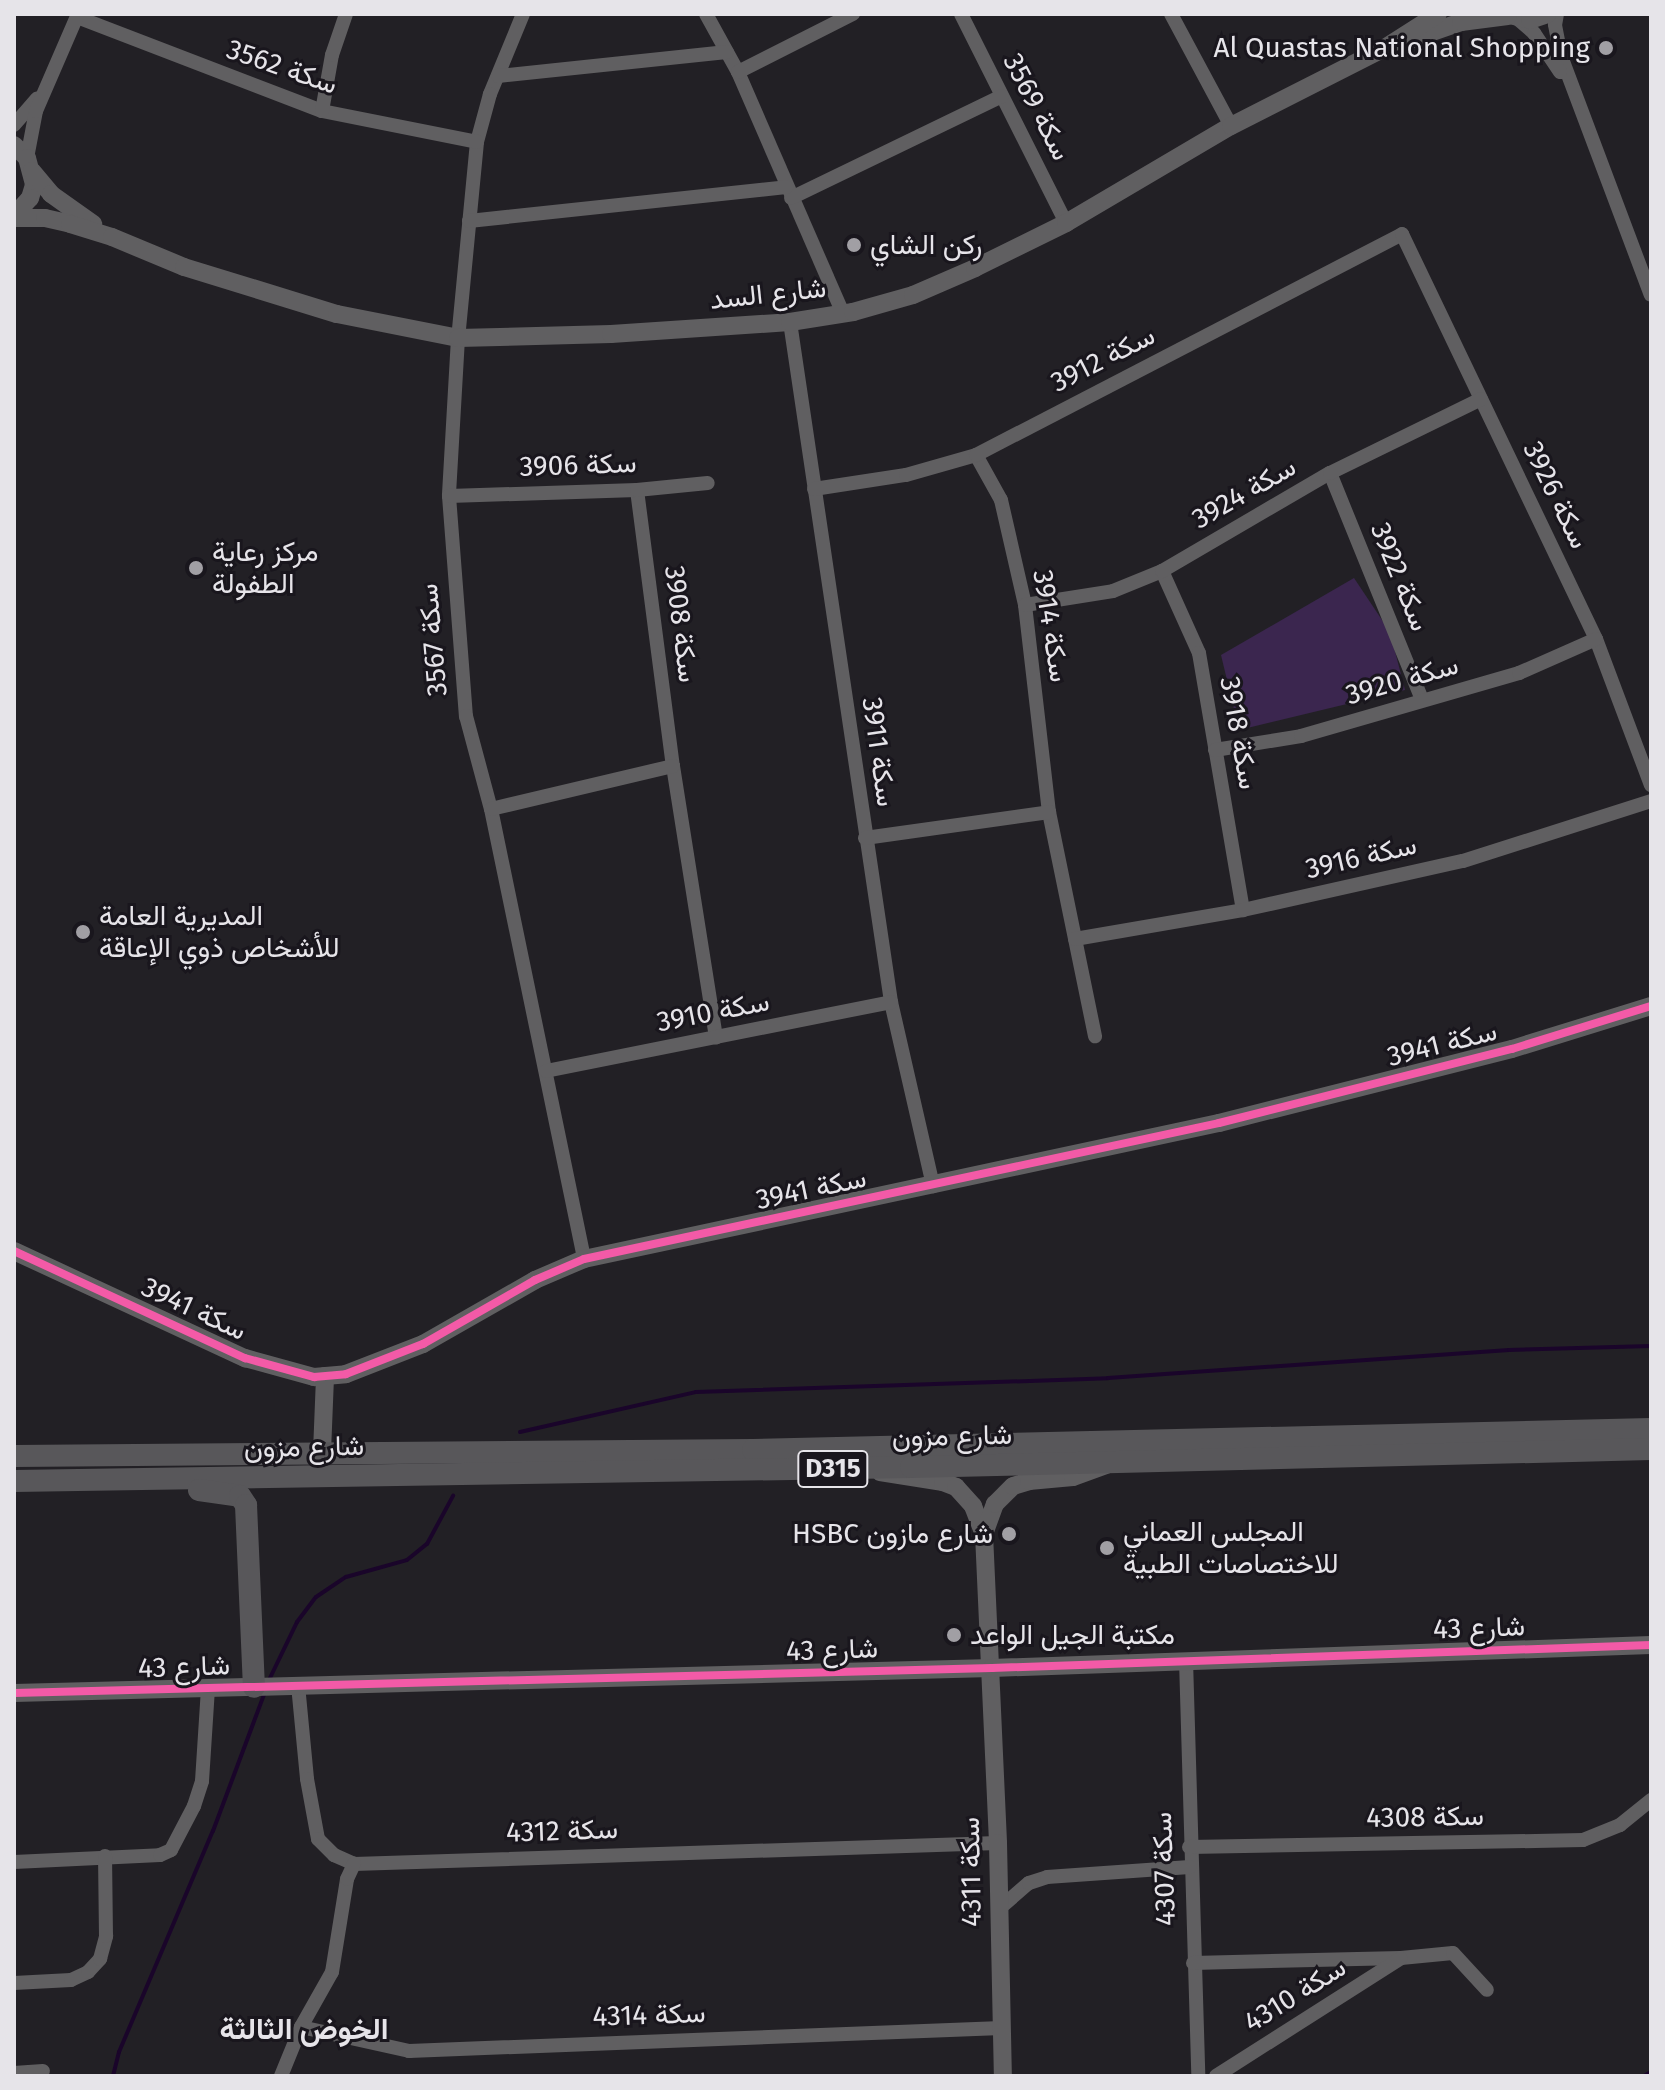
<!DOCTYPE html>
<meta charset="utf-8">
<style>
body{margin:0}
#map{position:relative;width:1665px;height:2090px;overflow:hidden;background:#222025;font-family:"Fira Sans",Vazirmatn,sans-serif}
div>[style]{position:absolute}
.green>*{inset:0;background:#3b264f}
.stream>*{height:4px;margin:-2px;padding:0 2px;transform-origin:2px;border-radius:2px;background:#1a052a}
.minor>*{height:14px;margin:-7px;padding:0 7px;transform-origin:7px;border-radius:7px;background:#605f61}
.tertiary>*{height:18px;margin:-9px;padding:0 9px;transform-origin:9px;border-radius:9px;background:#605f61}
.primary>*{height:22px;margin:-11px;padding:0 11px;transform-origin:11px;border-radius:11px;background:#58575a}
.cycleway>*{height:8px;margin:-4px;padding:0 4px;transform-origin:4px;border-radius:4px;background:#f35aa7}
.dots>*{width:22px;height:22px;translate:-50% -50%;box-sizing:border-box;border:4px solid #19161d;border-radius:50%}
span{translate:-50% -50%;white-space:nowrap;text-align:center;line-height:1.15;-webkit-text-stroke:6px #19161d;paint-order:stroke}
.shield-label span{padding:2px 6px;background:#19161d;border:2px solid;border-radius:6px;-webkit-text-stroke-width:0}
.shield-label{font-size:26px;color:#e6e4e9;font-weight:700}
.poi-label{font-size:28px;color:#e6e4e9}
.right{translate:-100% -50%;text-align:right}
.left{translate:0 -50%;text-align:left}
.street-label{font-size:28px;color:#e6e4e9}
.neighbourhood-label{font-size:30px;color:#e6e4e9;font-weight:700}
.frame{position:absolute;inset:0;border:16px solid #e6e4e9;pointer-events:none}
</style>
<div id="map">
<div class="green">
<div style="clip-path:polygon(1354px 578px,1390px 632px,1405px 690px,1239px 730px,1221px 655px)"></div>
</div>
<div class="stream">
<div style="left:520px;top:1432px;width:180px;rotate:-12.8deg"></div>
<div style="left:696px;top:1392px;width:412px;rotate:-1.9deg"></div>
<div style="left:1108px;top:1378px;width:402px;rotate:-4deg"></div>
<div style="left:1509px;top:1350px;width:142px;rotate:-1.6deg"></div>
<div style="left:269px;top:1680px;width:64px;rotate:-64.2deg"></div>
<div style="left:297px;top:1622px;width:31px;rotate:-53deg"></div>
<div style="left:316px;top:1597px;width:36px;rotate:-34deg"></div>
<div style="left:346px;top:1577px;width:63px;rotate:-15.6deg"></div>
<div style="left:407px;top:1560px;width:26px;rotate:-39deg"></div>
<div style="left:427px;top:1544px;width:55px;rotate:-61.6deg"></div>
<div style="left:113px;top:2076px;width:25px;rotate:-76deg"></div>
<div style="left:119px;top:2052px;width:240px;rotate:-67deg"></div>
<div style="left:213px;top:1831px;width:148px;rotate:-69.5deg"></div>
<div style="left:1644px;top:2076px;width:8px;rotate:-30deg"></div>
</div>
<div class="minor">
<div style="left:523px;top:14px;width:87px;rotate:112.4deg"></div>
<div style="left:490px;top:94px;width:50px;rotate:105.2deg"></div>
<div style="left:477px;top:142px;width:197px;rotate:95.5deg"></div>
<div style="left:458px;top:338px;width:158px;rotate:93.3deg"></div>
<div style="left:449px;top:496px;width:221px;rotate:85.6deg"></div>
<div style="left:466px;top:716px;width:96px;rotate:75deg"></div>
<div style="left:491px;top:809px;width:460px;rotate:78.3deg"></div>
<div style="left:706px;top:14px;width:66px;rotate:61.1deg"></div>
<div style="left:738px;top:72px;width:264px;rotate:66.5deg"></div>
<div style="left:961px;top:14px;width:234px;rotate:63.3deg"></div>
<div style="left:1171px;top:14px;width:127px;rotate:61.8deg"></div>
<div style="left:1557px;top:14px;width:11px;rotate:100deg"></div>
<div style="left:1555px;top:25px;width:32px;rotate:79deg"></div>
<div style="left:1561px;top:56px;width:255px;rotate:69.4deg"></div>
<div style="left:77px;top:17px;width:262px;rotate:21deg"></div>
<div style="left:322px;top:111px;width:158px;rotate:11.3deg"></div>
<div style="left:1519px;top:20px;width:20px;rotate:41deg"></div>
<div style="left:1534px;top:33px;width:47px;rotate:56.3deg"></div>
<div style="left:738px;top:72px;width:129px;rotate:-26.8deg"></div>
<div style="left:498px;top:76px;width:230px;rotate:-6deg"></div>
<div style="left:322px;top:111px;width:57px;rotate:-79.9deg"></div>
<div style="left:332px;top:55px;width:43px;rotate:-71.1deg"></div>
<div style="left:14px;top:125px;width:35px;rotate:-49deg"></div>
<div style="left:27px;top:158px;width:48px;rotate:-79.2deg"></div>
<div style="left:36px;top:111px;width:106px;rotate:-66.6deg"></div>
<div style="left:791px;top:198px;width:234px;rotate:-25.8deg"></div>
<div style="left:469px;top:221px;width:319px;rotate:-6.1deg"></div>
<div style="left:790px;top:322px;width:687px;rotate:81.55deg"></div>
<div style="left:891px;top:1002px;width:189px;rotate:77.1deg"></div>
<div style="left:976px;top:455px;width:51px;rotate:60.9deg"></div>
<div style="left:1001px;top:500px;width:108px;rotate:77.1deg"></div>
<div style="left:1025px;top:605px;width:208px;rotate:83.4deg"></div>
<div style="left:1049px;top:812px;width:229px;rotate:78.4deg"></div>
<div style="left:1330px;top:473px;width:245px;rotate:67.9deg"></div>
<div style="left:814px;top:489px;width:93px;rotate:-8.7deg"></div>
<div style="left:906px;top:475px;width:73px;rotate:-15.9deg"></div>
<div style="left:976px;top:455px;width:480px;rotate:-27.4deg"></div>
<div style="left:1402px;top:234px;width:449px;rotate:64.4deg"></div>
<div style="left:1596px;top:639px;width:156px;rotate:69.4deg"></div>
<div style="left:637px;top:490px;width:278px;rotate:82.6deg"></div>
<div style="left:673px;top:766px;width:275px;rotate:81deg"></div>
<div style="left:449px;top:496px;width:188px;rotate:-1.8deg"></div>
<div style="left:637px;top:490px;width:71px;rotate:-5.6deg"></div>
<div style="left:1162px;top:571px;width:90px;rotate:65.7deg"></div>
<div style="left:1199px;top:653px;width:261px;rotate:80.3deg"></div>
<div style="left:1025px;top:605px;width:89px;rotate:-9deg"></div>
<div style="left:1113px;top:591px;width:53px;rotate:-22.2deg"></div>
<div style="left:1162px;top:571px;width:194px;rotate:-30.3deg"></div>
<div style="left:1330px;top:473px;width:168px;rotate:-26.1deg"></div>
<div style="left:1215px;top:750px;width:87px;rotate:-9.2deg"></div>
<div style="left:1301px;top:736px;width:227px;rotate:-16.1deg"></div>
<div style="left:1519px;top:673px;width:84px;rotate:-23.8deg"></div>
<div style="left:491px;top:809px;width:187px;rotate:-13.3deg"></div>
<div style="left:865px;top:838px;width:186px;rotate:-8deg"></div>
<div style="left:1075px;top:939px;width:170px;rotate:-9.8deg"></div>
<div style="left:1243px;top:910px;width:225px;rotate:-12.6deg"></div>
<div style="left:1463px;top:861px;width:197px;rotate:-17.7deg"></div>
<div style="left:546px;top:1071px;width:352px;rotate:-11.3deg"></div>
<div style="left:1186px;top:1660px;width:416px;rotate:88.3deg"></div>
<div style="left:298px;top:1685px;width:94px;rotate:84.5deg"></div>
<div style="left:307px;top:1779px;width:61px;rotate:79.6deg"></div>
<div style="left:318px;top:1839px;width:23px;rotate:45deg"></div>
<div style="left:334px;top:1855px;width:22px;rotate:24deg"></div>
<div style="left:354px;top:1864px;width:644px;rotate:-1.87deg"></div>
<div style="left:1189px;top:1847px;width:394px;rotate:-1deg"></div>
<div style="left:1583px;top:1840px;width:40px;rotate:-22deg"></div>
<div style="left:1620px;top:1825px;width:40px;rotate:-39deg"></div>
<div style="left:14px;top:1862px;width:146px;rotate:-2.7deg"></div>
<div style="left:160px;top:1855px;width:12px;rotate:-24deg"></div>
<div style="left:171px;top:1850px;width:50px;rotate:-62.4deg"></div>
<div style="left:194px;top:1806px;width:26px;rotate:-72deg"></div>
<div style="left:202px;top:1781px;width:93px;rotate:-86.3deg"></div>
<div style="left:1000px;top:1908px;width:38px;rotate:-41deg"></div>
<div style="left:1029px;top:1883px;width:19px;rotate:-18deg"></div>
<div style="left:1047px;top:1877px;width:143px;rotate:-4deg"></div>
<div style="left:1193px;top:1963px;width:208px;rotate:-1.4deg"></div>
<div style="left:1401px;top:1958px;width:52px;rotate:-5.5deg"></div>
<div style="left:1453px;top:1953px;width:50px;rotate:47.4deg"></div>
<div style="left:14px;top:1983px;width:57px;rotate:-3deg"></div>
<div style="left:71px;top:1980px;width:19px;rotate:-25deg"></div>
<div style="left:88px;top:1972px;width:18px;rotate:-47deg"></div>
<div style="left:100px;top:1959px;width:24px;rotate:-75deg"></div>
<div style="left:106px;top:1936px;width:80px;rotate:-90.7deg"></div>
<div style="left:301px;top:2027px;width:111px;rotate:12.5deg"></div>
<div style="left:409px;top:2051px;width:593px;rotate:-2.22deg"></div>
<div style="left:14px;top:2073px;width:29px;rotate:-4deg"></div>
<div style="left:281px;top:2076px;width:53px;rotate:-67.8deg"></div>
<div style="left:301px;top:2027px;width:63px;rotate:-60.6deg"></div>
<div style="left:332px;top:1972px;width:94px;rotate:-80.8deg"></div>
<div style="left:347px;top:1879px;width:17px;rotate:-65deg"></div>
<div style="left:1216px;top:2076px;width:219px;rotate:-32.5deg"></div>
</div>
<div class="tertiary">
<div style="left:1505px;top:14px;width:26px;rotate:13deg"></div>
<div style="left:1530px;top:20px;width:18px;rotate:-19deg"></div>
<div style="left:1412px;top:39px;width:52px;rotate:-19.1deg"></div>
<div style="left:1461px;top:22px;width:47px;rotate:-7.3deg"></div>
<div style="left:14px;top:145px;width:18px;rotate:45deg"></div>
<div style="left:27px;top:158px;width:28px;rotate:75deg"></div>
<div style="left:34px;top:185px;width:14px;rotate:107deg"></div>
<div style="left:30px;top:198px;width:24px;rotate:132deg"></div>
<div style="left:32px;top:171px;width:30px;rotate:50deg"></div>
<div style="left:51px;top:194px;width:52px;rotate:35.5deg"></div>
<div style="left:14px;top:218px;width:31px"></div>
<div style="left:45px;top:218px;width:26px;rotate:13deg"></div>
<div style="left:70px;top:224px;width:44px;rotate:17.2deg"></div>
<div style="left:112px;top:237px;width:78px;rotate:22.6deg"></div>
<div style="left:184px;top:267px;width:160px;rotate:17.1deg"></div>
<div style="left:337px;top:314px;width:123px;rotate:11.2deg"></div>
<div style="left:458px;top:338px;width:153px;rotate:-1.5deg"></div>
<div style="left:611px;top:334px;width:179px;rotate:-3.8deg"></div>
<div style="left:790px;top:322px;width:64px;rotate:-9deg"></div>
<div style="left:853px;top:312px;width:62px;rotate:-15.8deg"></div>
<div style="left:913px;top:295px;width:68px;rotate:-23.5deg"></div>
<div style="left:975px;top:268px;width:102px;rotate:-26.3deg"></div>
<div style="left:1066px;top:223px;width:191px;rotate:-30.5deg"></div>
<div style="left:1231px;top:126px;width:170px;rotate:-26.9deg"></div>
<div style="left:1383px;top:49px;width:65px;rotate:-32.5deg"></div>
<div style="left:14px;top:1251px;width:255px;rotate:24.9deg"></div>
<div style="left:245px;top:1358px;width:72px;rotate:15.4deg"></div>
<div style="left:314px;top:1377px;width:32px;rotate:-5deg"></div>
<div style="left:346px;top:1374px;width:83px;rotate:-21.3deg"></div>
<div style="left:423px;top:1344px;width:129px;rotate:-29.7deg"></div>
<div style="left:535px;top:1280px;width:53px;rotate:-23.2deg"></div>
<div style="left:584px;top:1259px;width:649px;rotate:-12.09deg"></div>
<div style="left:1219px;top:1123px;width:302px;rotate:-14.2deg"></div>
<div style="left:1512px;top:1049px;width:145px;rotate:-17.2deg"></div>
<div style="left:322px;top:1452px;width:76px;rotate:-87.7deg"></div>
<div style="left:880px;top:1472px;width:64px;rotate:9deg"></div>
<div style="left:943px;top:1482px;width:14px;rotate:21deg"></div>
<div style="left:956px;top:1487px;width:25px;rotate:48deg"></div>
<div style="left:973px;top:1506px;width:30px;rotate:69deg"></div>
<div style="left:984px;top:1534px;width:309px;rotate:87.4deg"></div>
<div style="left:998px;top:1843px;width:233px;rotate:88.8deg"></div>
<div style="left:984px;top:1534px;width:32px;rotate:-70deg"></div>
<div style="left:995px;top:1504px;width:25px;rotate:-45deg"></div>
<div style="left:1013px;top:1486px;width:17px;rotate:-17deg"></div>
<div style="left:1029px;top:1481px;width:44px;rotate:-5.2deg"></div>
<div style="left:1073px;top:1477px;width:38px;rotate:-20deg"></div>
<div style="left:14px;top:1693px;width:978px;rotate:-1.46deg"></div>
<div style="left:992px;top:1668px;width:659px;rotate:-2deg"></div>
</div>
<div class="primary">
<div style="left:14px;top:1456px;width:739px;rotate:-0.47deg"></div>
<div style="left:753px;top:1450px;width:898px;rotate:-1.34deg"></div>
<div style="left:14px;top:1481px;width:897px;rotate:-0.89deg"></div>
<div style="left:911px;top:1467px;width:740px;rotate:-1.39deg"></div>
<div style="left:199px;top:1490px;width:41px;rotate:8.3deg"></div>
<div style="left:240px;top:1496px;width:11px;rotate:56deg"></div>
<div style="left:246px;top:1505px;width:182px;rotate:87.5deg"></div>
</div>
<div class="cycleway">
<div style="left:14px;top:1251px;width:255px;rotate:24.9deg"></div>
<div style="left:245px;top:1358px;width:72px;rotate:15.4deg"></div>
<div style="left:314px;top:1377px;width:32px;rotate:-5deg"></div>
<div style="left:346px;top:1374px;width:83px;rotate:-21.3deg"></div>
<div style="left:423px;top:1344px;width:129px;rotate:-29.7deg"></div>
<div style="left:535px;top:1280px;width:53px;rotate:-23.2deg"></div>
<div style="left:584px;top:1259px;width:649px;rotate:-12.09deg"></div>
<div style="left:1219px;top:1123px;width:302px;rotate:-14.2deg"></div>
<div style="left:1512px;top:1049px;width:145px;rotate:-17.2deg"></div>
<div style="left:14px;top:1693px;width:978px;rotate:-1.46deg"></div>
<div style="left:992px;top:1668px;width:659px;rotate:-2deg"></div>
</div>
<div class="dots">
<div style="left:1606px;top:48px;background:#a19fa4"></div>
<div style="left:854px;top:245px;background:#a19fa4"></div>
<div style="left:196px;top:568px;background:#a19fa4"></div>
<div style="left:83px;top:932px;background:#a19fa4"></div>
<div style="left:1009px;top:1534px;background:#a19fa4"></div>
<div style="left:1107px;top:1548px;background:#a19fa4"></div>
<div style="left:954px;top:1635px;background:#a19fa4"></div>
</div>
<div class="shield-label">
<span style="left:833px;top:1469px">D315</span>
</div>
<div class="poi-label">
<span class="right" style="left:1590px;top:48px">Al Quastas National Shopping</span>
<span class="left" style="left:870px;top:245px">ركن الشاي</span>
<span class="left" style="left:212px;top:568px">مركز رعاية<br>الطفولة</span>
<span class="left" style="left:99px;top:932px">المديرية العامة<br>للأشخاص ذوي الإعاقة</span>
<span class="left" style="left:1123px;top:1548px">المجلس العماني<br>للاختصاصات الطبية</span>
<span class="right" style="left:993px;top:1534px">HSBC شارع مازون</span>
<span class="left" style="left:970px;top:1635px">مكتبة الجيل الواعد</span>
</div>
<div class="street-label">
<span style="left:282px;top:67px;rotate:19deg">سكة 3562</span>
<span style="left:1037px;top:107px;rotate:63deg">سكة 3569</span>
<span style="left:768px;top:294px;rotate:-6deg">شارع السد</span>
<span style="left:1103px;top:359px;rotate:-27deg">سكة 3912</span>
<span style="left:578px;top:465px;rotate:-2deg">سكة 3906</span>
<span style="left:1244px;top:493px;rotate:-30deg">سكة 3924</span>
<span style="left:1556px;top:495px;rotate:64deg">سكة 3926</span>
<span style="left:1400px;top:577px;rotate:68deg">سكة 3922</span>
<span style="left:681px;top:624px;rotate:83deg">سكة 3908</span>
<span style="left:1051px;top:626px;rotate:81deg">سكة 3914</span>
<span style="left:433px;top:640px;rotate:-95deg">سكة 3567</span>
<span style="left:1402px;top:680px;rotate:-16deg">سكة 3920</span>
<span style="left:1239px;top:733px;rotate:80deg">سكة 3918</span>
<span style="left:879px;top:752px;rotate:82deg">سكة 3911</span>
<span style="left:1361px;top:857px;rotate:-13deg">سكة 3916</span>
<span style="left:713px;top:1012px;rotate:-11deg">سكة 3910</span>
<span style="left:1442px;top:1044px;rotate:-14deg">سكة 3941</span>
<span style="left:811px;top:1189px;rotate:-12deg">سكة 3941</span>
<span style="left:194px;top:1309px;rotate:25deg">سكة 3941</span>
<span style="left:952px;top:1436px;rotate:-1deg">شارع مزون</span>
<span style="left:304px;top:1447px;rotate:-1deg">شارع مزون</span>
<span style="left:1479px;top:1628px;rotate:-2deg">شارع 43</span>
<span style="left:832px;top:1650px;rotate:-2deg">شارع 43</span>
<span style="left:184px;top:1667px;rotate:-2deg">شارع 43</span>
<span style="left:1425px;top:1817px;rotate:-1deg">سكة 4308</span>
<span style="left:562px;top:1831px;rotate:-2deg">سكة 4312</span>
<span style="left:1164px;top:1869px;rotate:-92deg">سكة 4307</span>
<span style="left:971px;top:1872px;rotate:-91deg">سكة 4311</span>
<span style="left:1295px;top:1995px;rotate:-32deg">سكة 4310</span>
<span style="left:649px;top:2015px;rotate:-2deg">سكة 4314</span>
</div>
<div class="neighbourhood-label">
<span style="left:304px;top:2029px">الخوض الثالثة</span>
</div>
<div class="frame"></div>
</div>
